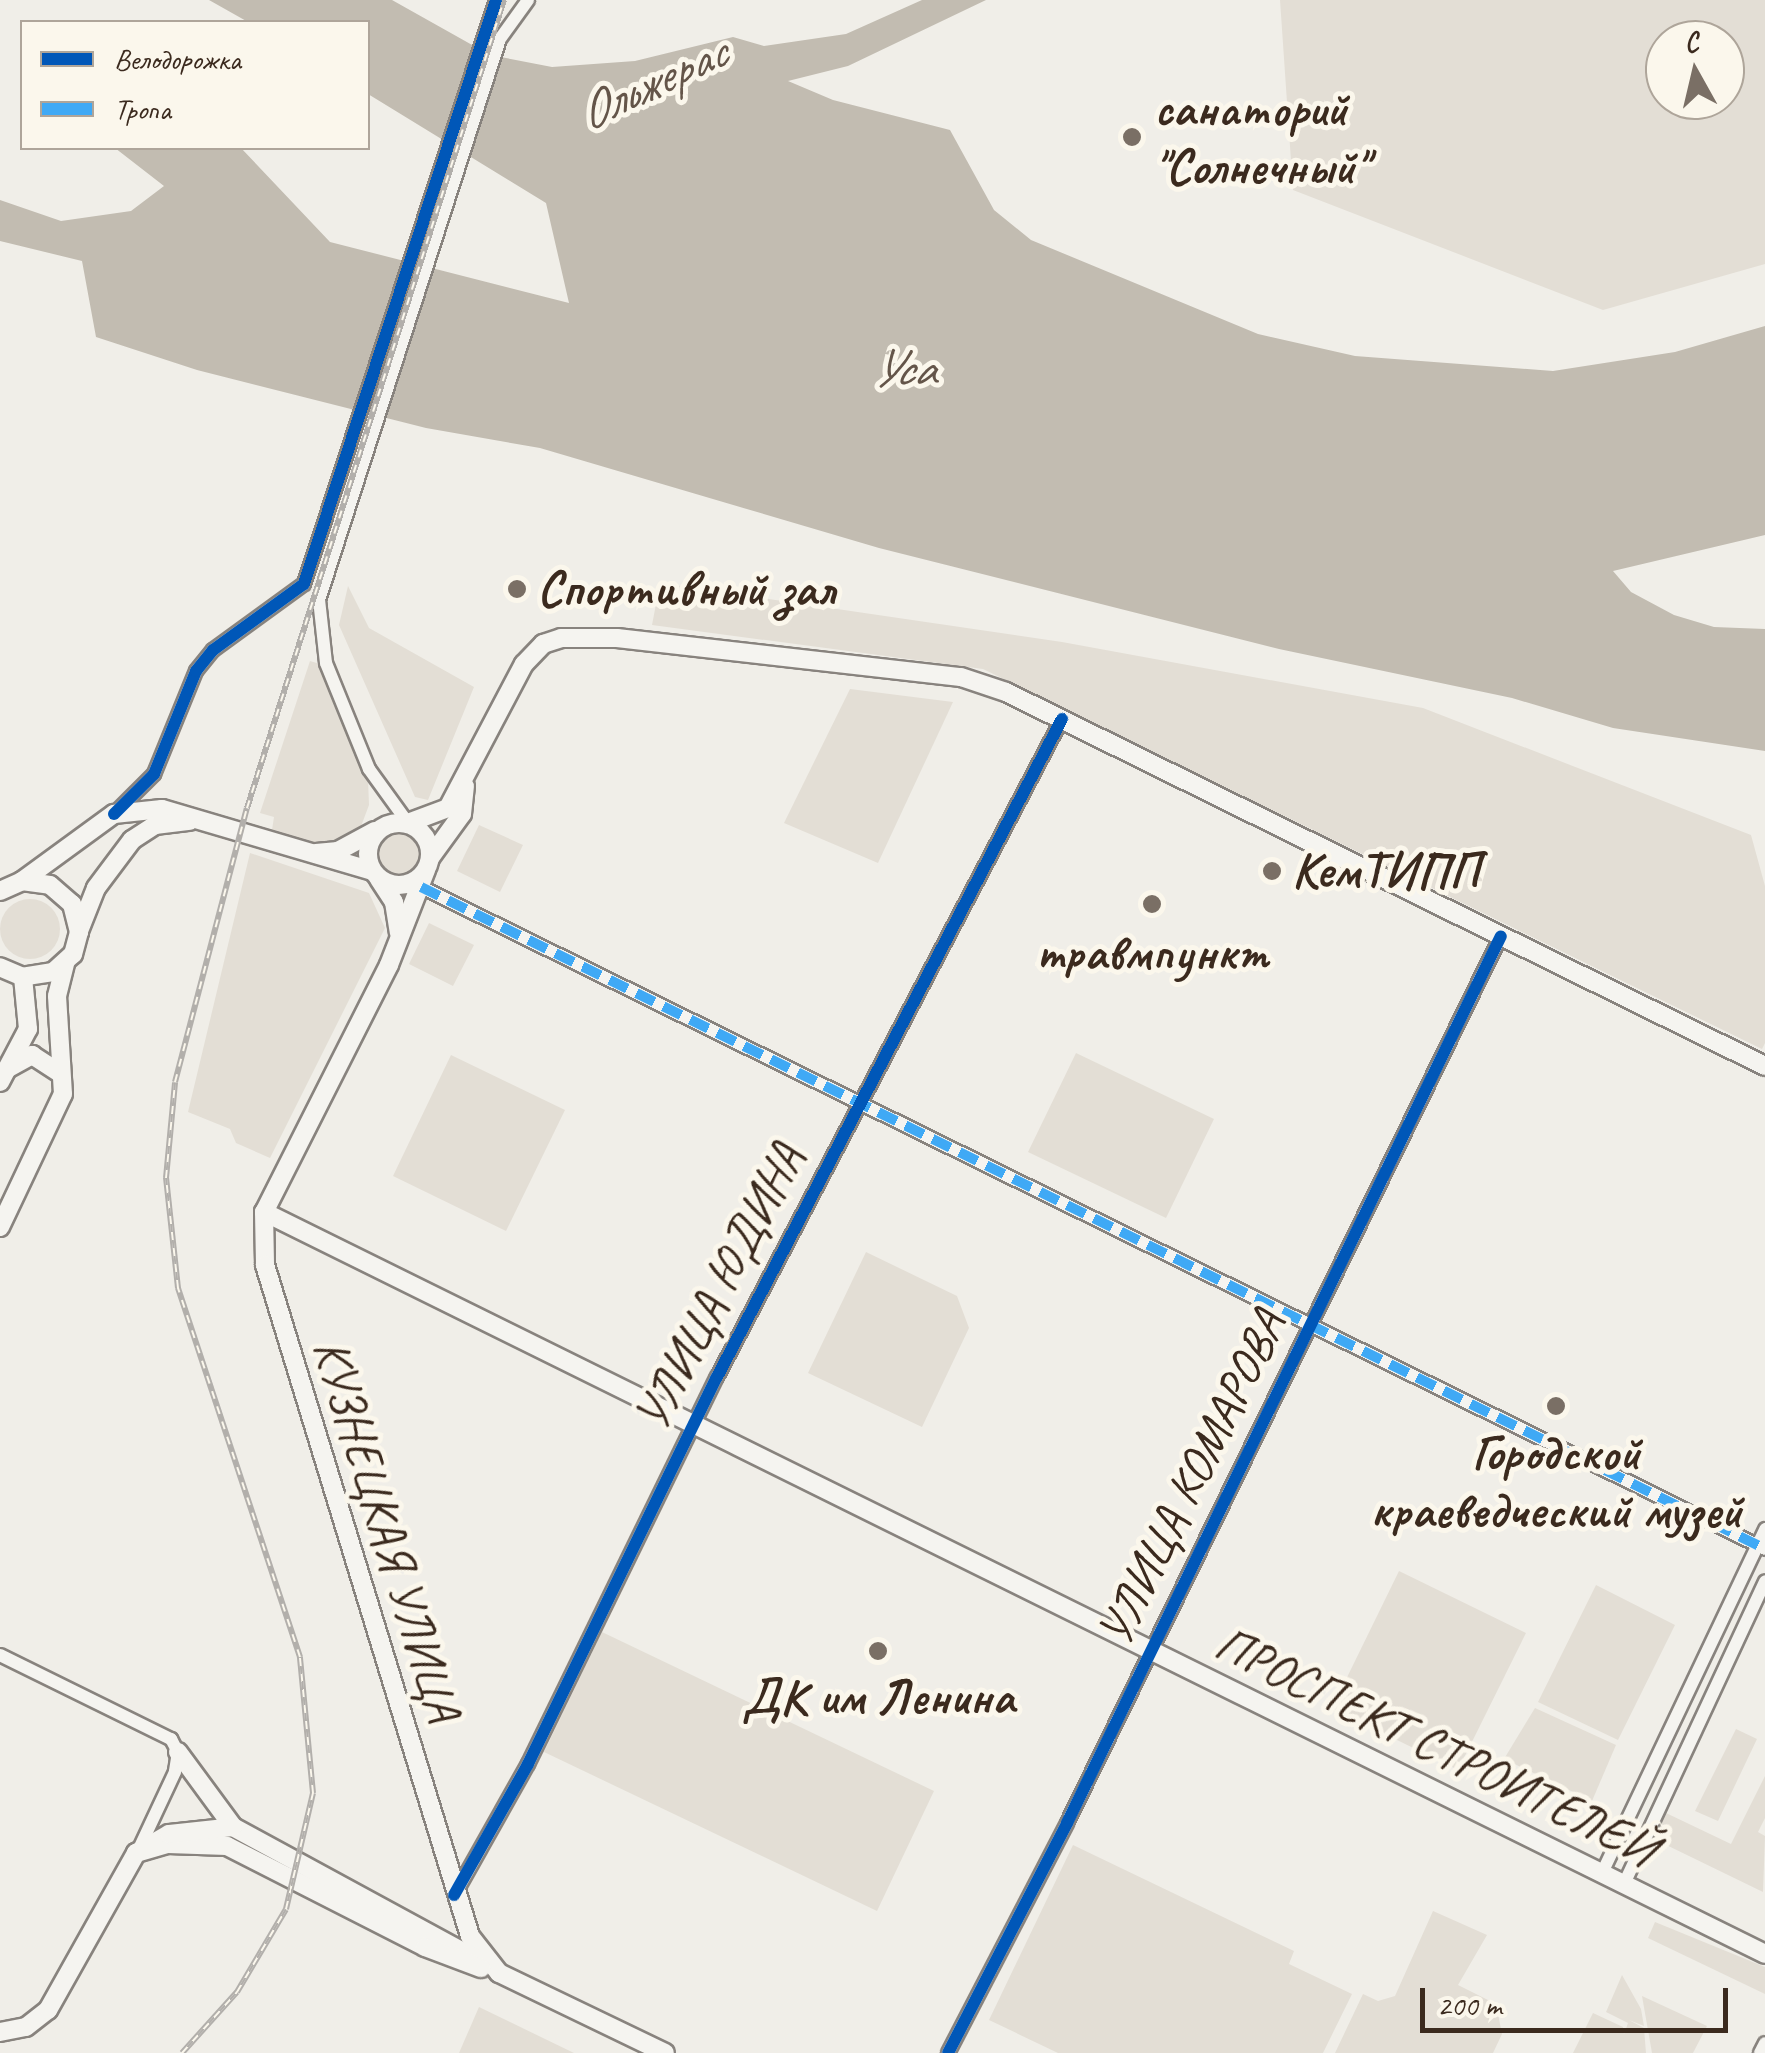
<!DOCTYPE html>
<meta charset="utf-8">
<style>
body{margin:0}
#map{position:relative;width:1765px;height:2053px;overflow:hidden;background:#f0eee8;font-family:Caveat,sans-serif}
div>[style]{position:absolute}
.built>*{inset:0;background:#e3ded5}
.round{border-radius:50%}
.water>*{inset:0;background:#c2bcb1}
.roads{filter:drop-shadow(2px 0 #88837e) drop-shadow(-2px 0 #88837e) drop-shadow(0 2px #88837e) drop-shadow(0 -2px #88837e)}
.minor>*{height:12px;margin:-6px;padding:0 6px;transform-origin:6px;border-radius:6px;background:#f5f4f0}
.major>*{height:18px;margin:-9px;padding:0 9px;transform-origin:9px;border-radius:9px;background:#f5f4f0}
.major>.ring{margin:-9px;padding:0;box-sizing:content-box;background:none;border:18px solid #f5f4f0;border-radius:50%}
.rail>*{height:6px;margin-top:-3px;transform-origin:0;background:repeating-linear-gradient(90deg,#fbf7ec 0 8px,#b2afab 0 16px);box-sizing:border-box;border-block:2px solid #b2afab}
.quiet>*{height:10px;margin-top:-5px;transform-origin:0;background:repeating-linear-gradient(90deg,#3fa9f5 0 20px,transparent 0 30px)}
.cycleway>*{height:12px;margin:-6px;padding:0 6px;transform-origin:6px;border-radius:6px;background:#0057b8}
.dots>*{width:28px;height:28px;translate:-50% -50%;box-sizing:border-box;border:5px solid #fbf7ec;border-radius:50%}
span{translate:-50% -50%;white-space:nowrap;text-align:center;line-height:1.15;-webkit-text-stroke:10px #fbf7ec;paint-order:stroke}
.poi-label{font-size:50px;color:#3b2a1e;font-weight:700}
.left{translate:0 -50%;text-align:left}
.street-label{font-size:50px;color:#3b2a1e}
.water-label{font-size:52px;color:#645549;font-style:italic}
.legend{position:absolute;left:20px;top:20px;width:350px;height:130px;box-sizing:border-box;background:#fbf7ec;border:2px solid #aea59a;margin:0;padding:12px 18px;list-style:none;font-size:30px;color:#3b2a1e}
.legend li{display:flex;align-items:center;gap:20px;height:50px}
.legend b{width:50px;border:2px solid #aea59a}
.north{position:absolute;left:1645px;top:20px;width:100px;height:100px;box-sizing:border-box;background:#fbf7ec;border:2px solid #aea59a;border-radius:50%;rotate:352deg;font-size:28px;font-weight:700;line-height:40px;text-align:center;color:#3b2a1e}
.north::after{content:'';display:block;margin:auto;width:35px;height:45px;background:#7a6f65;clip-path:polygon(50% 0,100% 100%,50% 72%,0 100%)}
.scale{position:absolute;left:1420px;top:1988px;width:308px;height:45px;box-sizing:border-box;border:5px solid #3b2a1e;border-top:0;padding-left:12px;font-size:30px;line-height:35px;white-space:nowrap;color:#3b2a1e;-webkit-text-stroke:8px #fbf7ec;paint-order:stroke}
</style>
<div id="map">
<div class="built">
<div style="clip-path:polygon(evenodd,1280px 0,1765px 0,1765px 264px,1603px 310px,1293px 190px,1280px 0,1665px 40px,1725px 40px,1725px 100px,1665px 100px,1665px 40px)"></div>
<div style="clip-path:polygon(660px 583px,1062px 642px,1423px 708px,1751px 835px,1765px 886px,1765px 1043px,1762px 1049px,983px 669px,652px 625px)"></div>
<div style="clip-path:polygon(348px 586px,369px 628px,474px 687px,428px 800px,415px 797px,339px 625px)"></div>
<div style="clip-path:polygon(310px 661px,320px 664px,368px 779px,369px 805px,360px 829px,330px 847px,272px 830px,274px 817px,260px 813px)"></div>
<div style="clip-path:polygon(850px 689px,953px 702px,878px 863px,784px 823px)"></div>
<div style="clip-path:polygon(479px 825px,523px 845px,500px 892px,457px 871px)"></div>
<div class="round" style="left:377px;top:831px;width:44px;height:44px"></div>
<div style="clip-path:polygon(250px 853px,369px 893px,385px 928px,270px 1158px,236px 1143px,230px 1129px,188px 1112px)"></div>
<div class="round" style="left:0;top:899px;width:60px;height:60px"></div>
<div style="clip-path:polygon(429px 923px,474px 945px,453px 986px,409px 964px)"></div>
<div style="clip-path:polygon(1076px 1053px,1214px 1119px,1166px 1218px,1028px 1152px)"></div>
<div style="clip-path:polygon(451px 1055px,565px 1110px,506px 1231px,393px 1176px)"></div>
<div style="clip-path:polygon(866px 1252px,957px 1296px,969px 1328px,922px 1427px,808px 1373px)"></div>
<div style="clip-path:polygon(1399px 1571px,1526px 1633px,1458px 1770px,1332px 1708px)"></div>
<div style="clip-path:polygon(1596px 1585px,1675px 1625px,1618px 1740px,1538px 1702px)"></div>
<div style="clip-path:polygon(602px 1632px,934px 1791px,877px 1911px,544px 1752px)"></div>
<div style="clip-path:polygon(1535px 1708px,1616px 1745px,1592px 1801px,1504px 1759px)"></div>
<div style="clip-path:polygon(1736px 1729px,1757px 1739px,1718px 1821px,1695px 1811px)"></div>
<div style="clip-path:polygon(1765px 1776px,1765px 1818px,1758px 1832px,1765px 1836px,1763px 1892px,1654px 1839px,1666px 1813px,1731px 1844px)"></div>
<div style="clip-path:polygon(1073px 1845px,1294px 1951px,1289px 1964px,1352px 1994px,1323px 2053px,1058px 2053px,989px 2020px)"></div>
<div style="clip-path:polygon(1433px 1911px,1487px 1935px,1458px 1985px,1496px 2004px,1502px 2034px,1493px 2053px,1335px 2053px,1363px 1994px,1378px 2001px,1395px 1996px)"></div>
<div style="clip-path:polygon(1655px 1922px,1765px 1967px,1765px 1994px,1648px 1938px)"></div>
<div style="clip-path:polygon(1622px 1975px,1641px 2009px,1644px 2026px,1629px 2020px,1644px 2028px,1646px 2053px,1573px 2053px,1593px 2013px,1623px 2027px,1624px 2034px,1628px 2023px,1606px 2012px)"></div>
<div style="clip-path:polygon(1642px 1996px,1707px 2026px,1693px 2053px,1652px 2053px)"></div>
<div style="clip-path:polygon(479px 2007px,574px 2053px,459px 2053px)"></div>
</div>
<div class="water">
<div style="clip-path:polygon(209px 0,392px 0,490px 55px,552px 67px,635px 61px,733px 37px,764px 46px,846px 34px,922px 0,986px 0,848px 66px,788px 81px,833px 100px,950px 130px,994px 210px,1031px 240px,1258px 334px,1355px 356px,1553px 371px,1675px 352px,1765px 326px,1765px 535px,1613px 571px,1631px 592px,1674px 615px,1714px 627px,1765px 629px,1765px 751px,1613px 728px,1512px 698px,1279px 649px,879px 548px,540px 448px,426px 428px,197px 370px,96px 337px,82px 261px,0 241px,0 200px,61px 221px,131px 211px,164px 186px,115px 148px,241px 148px,330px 242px,569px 303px,546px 203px,368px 94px,368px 22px,248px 22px)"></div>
</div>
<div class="roads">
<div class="minor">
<div style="left:114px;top:814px;width:57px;rotate:-45deg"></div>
<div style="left:154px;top:774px;width:111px;rotate:-67.8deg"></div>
<div style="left:196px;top:671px;width:27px;rotate:-51deg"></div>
<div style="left:213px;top:650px;width:112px;rotate:-36deg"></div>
<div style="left:304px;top:584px;width:615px;rotate:-71.8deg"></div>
<div style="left:408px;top:823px;width:67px;rotate:-125.8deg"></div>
<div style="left:369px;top:769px;width:114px;rotate:-112.1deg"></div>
<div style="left:326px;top:663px;width:63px;rotate:-96.3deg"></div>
<div style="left:319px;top:600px;width:589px;rotate:-72.12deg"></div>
<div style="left:500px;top:39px;width:48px;rotate:-54.3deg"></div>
<div style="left:421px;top:887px;width:1498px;rotate:26.22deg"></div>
<div style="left:0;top:1655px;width:191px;rotate:26.2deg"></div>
<div style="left:171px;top:1739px;width:15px;rotate:62deg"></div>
<div style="left:178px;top:1752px;width:20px;rotate:99deg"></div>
<div style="left:175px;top:1772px;width:87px;rotate:115.1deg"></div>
<div style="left:1602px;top:1873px;width:381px;rotate:-64.6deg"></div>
<div style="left:1624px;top:1884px;width:334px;rotate:-65deg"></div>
<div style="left:455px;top:1894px;width:149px;rotate:-60.7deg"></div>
<div style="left:528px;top:1764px;width:431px;rotate:-64deg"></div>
<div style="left:717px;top:1377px;width:743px;rotate:-62.33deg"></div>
<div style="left:948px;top:2053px;width:259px;rotate:-62.6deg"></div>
<div style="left:1067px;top:1823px;width:987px;rotate:-63.93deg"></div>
<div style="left:1760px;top:2053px;width:11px;rotate:-63deg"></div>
</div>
<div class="major">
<div class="ring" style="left:368px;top:823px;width:44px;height:44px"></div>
<div style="left:408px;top:823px;width:43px;rotate:-20.6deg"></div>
<div style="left:448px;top:808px;width:163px;rotate:-62.2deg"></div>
<div style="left:524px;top:664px;width:28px;rotate:-46deg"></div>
<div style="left:543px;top:644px;width:19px;rotate:-18deg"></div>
<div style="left:561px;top:638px;width:56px"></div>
<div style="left:617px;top:638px;width:346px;rotate:6.5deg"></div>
<div style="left:961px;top:677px;width:47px;rotate:18.4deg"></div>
<div style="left:1006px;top:692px;width:846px;rotate:26.23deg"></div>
<div style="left:316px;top:853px;width:22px;rotate:-5deg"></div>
<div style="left:338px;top:851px;width:42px;rotate:-28.4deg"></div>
<div style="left:430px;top:858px;width:54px;rotate:-54deg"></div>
<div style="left:462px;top:814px;width:28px;rotate:-84deg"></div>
<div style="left:426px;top:870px;width:102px;rotate:111.3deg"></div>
<div style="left:389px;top:965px;width:277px;rotate:116.8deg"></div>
<div style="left:264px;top:1212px;width:53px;rotate:88.9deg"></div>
<div style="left:265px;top:1265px;width:702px;rotate:73.01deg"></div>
<div style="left:470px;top:1936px;width:47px;rotate:51.9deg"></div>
<div style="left:499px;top:1973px;width:184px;rotate:25.7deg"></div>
<div style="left:379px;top:879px;width:27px;rotate:57deg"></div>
<div style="left:394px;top:902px;width:31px;rotate:81deg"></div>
<div style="left:22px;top:881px;width:114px;rotate:-36.1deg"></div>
<div style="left:114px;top:814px;width:48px;rotate:-5.9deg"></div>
<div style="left:162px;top:809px;width:219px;rotate:16.4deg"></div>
<div style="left:0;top:891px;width:24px;rotate:-24deg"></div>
<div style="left:22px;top:881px;width:28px;rotate:8deg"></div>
<div style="left:50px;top:885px;width:29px;rotate:41deg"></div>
<div style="left:72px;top:904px;width:29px;rotate:76deg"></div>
<div style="left:79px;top:932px;width:23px;rotate:105deg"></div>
<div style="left:73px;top:954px;width:27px;rotate:138deg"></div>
<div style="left:53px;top:972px;width:30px;rotate:171deg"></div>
<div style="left:23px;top:977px;width:25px;rotate:-157deg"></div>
<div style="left:79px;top:931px;width:46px;rotate:-68.4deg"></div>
<div style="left:96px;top:888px;width:60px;rotate:-53.1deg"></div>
<div style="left:132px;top:840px;width:27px;rotate:-33deg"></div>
<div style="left:155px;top:825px;width:35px;rotate:-7deg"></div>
<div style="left:7px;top:1069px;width:29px;rotate:-29deg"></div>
<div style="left:32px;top:1055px;width:33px;rotate:33deg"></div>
<div style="left:0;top:1082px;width:60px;rotate:-62.2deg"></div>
<div style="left:28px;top:1029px;width:52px;rotate:-95.5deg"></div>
<div style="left:264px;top:1212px;width:1674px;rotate:26.3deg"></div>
<div style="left:0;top:1227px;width:147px;rotate:-64.7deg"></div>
<div style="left:63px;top:1094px;width:98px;rotate:-93.5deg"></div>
<div style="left:57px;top:996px;width:34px;rotate:-76deg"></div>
<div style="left:178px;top:1752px;width:93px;rotate:53.7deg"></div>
<div style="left:233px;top:1827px;width:285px;rotate:28.5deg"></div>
<div style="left:136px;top:1853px;width:33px;rotate:-16deg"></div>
<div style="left:168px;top:1844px;width:59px;rotate:1.9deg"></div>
<div style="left:227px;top:1846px;width:222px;rotate:27deg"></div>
<div style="left:425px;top:1947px;width:60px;rotate:20.6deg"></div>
<div style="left:0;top:2032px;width:26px;rotate:-11deg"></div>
<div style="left:26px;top:2027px;width:28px;rotate:-38deg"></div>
<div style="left:48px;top:2010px;width:180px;rotate:-60.7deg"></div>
<div style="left:136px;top:1853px;width:38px;rotate:-30deg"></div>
<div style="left:169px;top:1834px;width:64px;rotate:-6.2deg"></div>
</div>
</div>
<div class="rail">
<div style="left:182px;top:2053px;width:82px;rotate:-48deg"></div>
<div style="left:237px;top:1992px;width:96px;rotate:-59.4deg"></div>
<div style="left:286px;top:1909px;width:119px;rotate:-76.9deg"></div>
<div style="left:313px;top:1793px;width:137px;rotate:-95.5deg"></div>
<div style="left:300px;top:1657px;width:389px;rotate:-108.3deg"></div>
<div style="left:178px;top:1288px;width:111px;rotate:-96.2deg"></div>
<div style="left:166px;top:1178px;width:96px;rotate:-84.6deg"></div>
<div style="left:175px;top:1082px;width:283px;rotate:-75.3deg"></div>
<div style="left:247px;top:808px;width:848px;rotate:-72.36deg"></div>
</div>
<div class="quiet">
<div style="left:421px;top:887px;width:1498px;rotate:26.22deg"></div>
</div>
<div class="cycleway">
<div style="left:114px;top:814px;width:57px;rotate:-45deg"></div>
<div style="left:154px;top:774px;width:111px;rotate:-67.8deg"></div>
<div style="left:196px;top:671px;width:27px;rotate:-51deg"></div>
<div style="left:213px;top:650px;width:112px;rotate:-36deg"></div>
<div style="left:304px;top:584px;width:615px;rotate:-71.8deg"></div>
<div style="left:454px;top:1895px;width:150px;rotate:-60.5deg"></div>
<div style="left:528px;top:1764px;width:431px;rotate:-64deg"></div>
<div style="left:717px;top:1377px;width:743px;rotate:-62.33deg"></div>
<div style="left:948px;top:2053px;width:259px;rotate:-62.6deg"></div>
<div style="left:1067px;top:1823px;width:987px;rotate:-63.93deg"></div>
</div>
<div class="dots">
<div style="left:1132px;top:137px;background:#7a6f65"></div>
<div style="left:517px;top:589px;background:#7a6f65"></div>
<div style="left:1272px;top:871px;background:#7a6f65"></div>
<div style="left:1152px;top:904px;background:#7a6f65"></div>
<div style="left:1556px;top:1406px;background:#7a6f65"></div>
<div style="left:878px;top:1651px;background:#7a6f65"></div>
</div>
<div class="poi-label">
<span class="left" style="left:1154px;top:137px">санаторий<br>"Солнечный"</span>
<span class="left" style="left:537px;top:589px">Спортивный зал</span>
<span class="left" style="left:1292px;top:871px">КемТИПП</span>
<span style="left:1152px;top:953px">травмпункт</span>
<span style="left:1556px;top:1481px">Городской<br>краеведческий музей</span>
<span style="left:878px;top:1697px">ДК им Ленина</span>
</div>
<div class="street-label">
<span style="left:719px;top:1287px;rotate:-63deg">УЛИЦА ЮДИНА</span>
<span style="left:1191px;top:1478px;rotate:-64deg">УЛИЦА КОМАРОВА</span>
<span style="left:387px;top:1530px;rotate:73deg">КУЗНЕЦКАЯ УЛИЦА</span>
<span style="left:1436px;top:1746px;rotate:26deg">ПРОСПЕКТ СТРОИТЕЛЕЙ</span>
</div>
<div class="water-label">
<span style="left:652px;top:83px;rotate:-25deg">Ольжерас</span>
<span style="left:903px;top:369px">Уса</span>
</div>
<ul class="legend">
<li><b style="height:12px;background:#0057b8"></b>Велодорожка</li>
<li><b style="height:12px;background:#3fa9f5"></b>Тропа</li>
</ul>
<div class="north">С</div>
<div class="scale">200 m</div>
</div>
